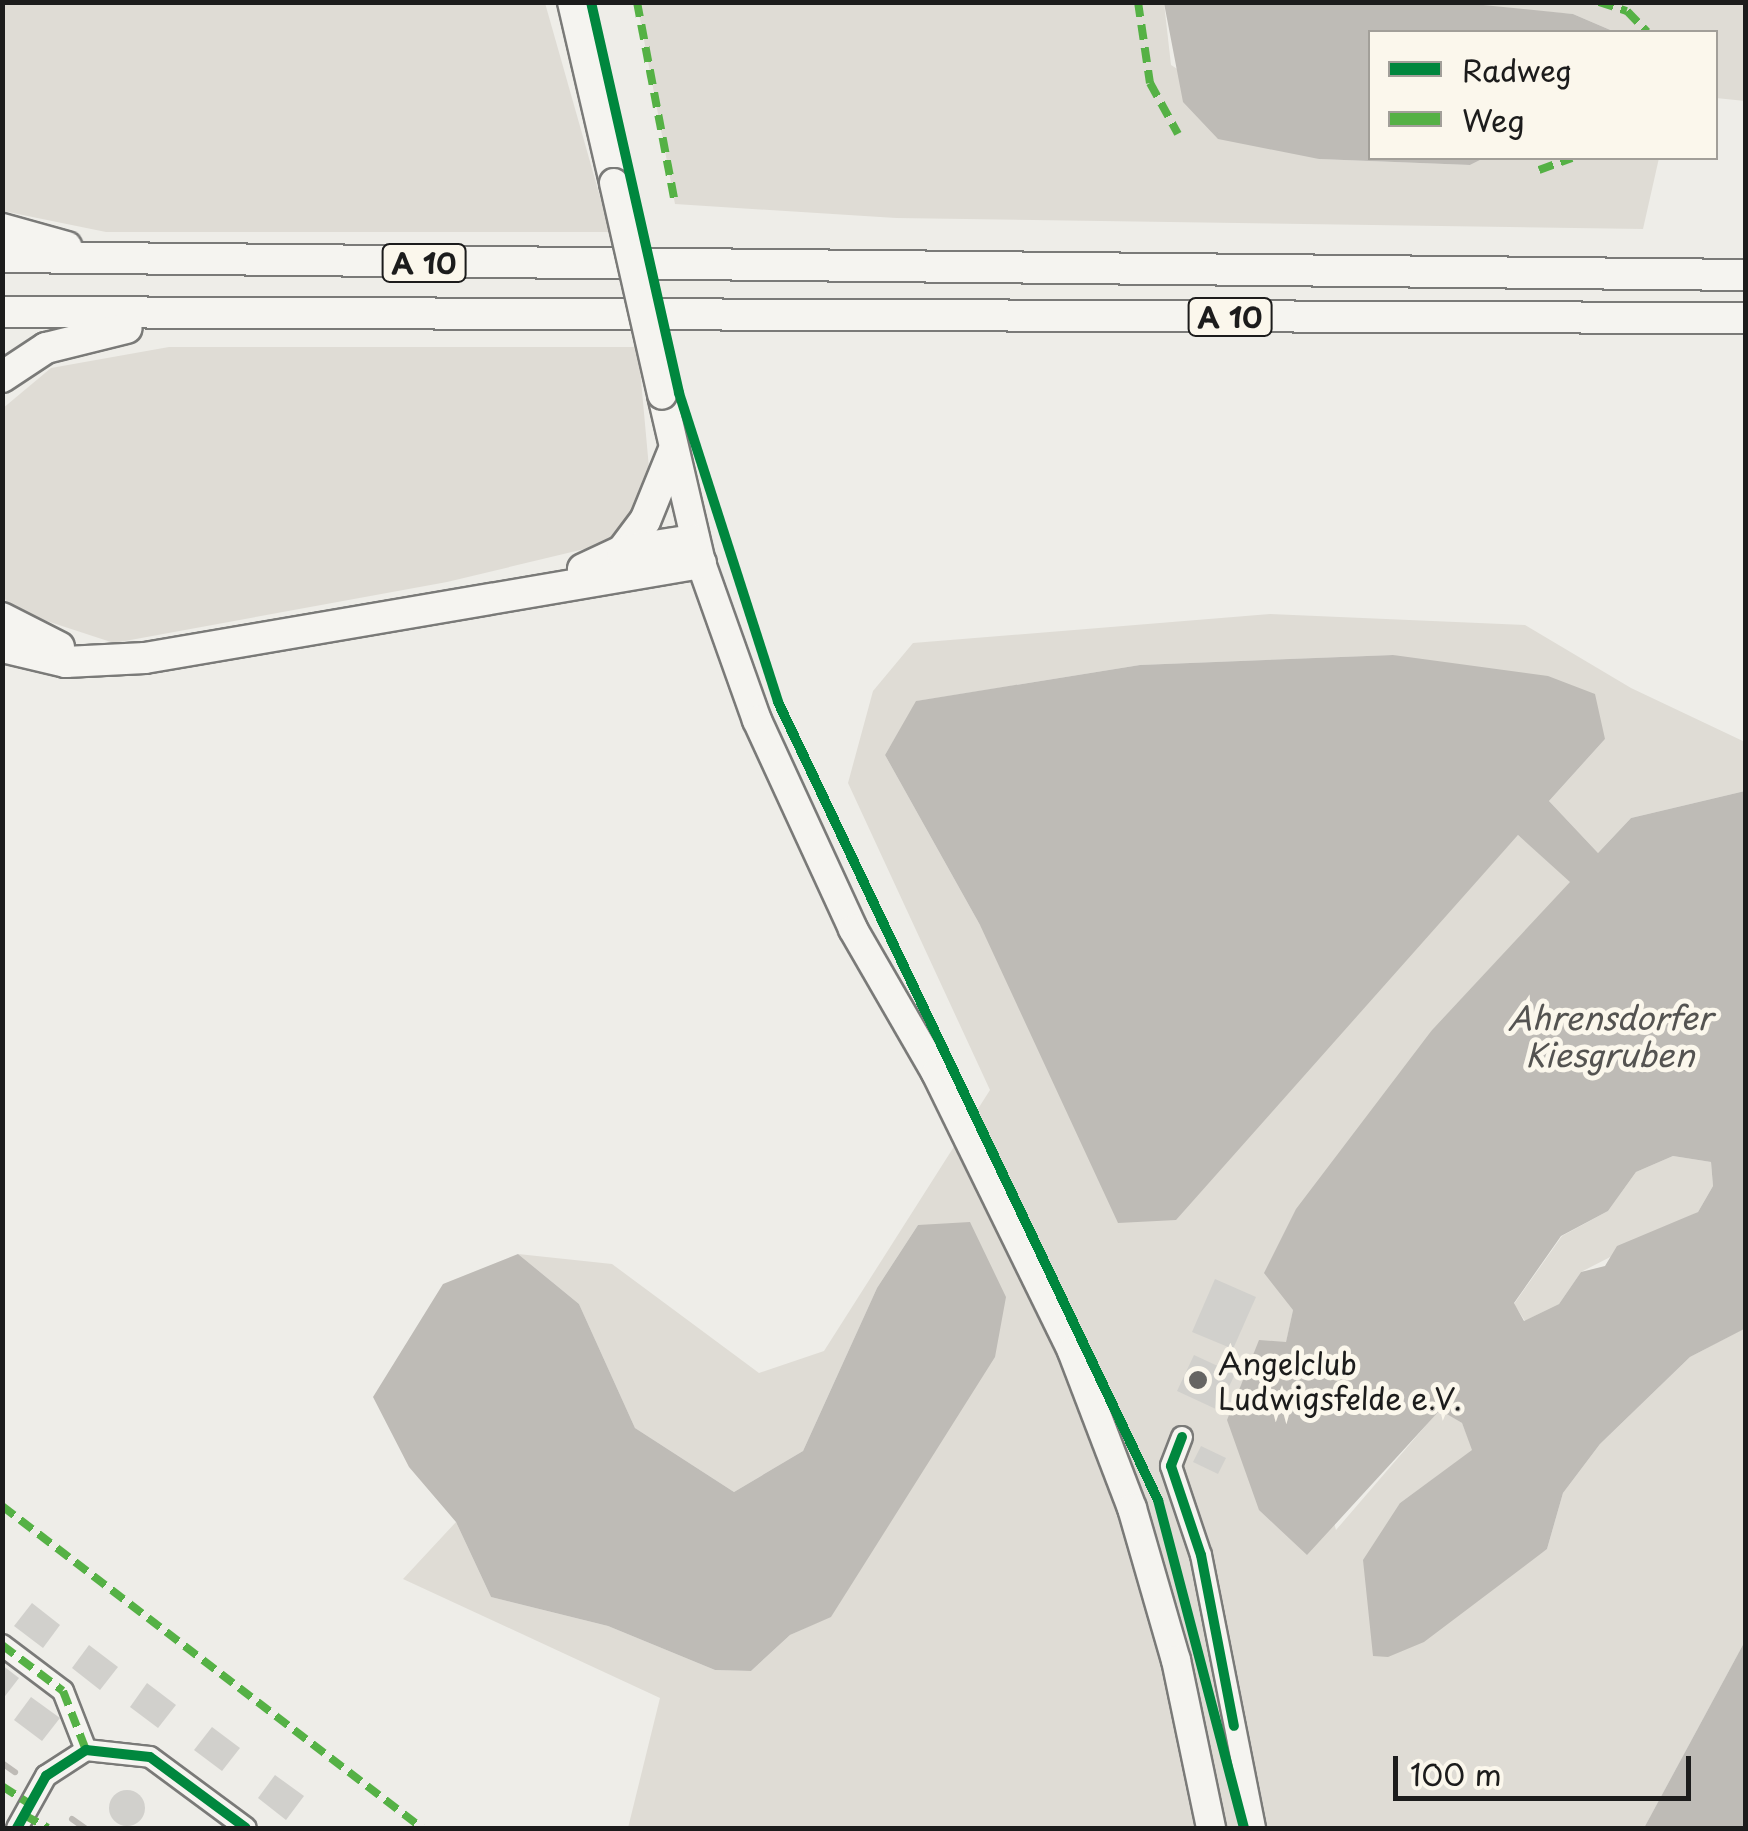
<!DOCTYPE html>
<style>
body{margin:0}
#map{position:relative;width:1748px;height:1831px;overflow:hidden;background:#eeede8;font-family:"Playpen Sans",sans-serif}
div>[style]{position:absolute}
.green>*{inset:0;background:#dfdcd5}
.water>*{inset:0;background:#bebbb6}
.stream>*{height:6px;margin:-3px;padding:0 3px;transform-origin:3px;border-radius:3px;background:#bebbb6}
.building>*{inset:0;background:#d1d0cc}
.round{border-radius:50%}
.roads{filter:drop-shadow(2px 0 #7a7a78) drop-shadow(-2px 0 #7a7a78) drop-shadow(0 2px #7a7a78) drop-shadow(0 -2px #7a7a78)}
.minor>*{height:20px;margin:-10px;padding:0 10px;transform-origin:10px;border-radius:10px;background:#f5f4f0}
.major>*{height:28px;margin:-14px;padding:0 14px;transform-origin:14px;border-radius:14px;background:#f5f4f0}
.highway>*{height:30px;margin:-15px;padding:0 15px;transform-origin:15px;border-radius:15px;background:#f5f4f0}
.bridges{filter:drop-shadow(2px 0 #7a7a78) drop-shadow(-2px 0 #7a7a78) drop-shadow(0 2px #7a7a78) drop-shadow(0 -2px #7a7a78)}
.major-bridge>*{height:28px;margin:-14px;padding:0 14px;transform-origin:14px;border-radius:14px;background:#f5f4f0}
.quiet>*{height:8px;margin-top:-4px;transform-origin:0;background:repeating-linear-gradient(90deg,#55b145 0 15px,transparent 0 23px)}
.cycleway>*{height:10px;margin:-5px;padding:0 5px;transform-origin:5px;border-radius:5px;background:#00873e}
.dots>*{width:28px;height:28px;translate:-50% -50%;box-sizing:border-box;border:5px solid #fbf7ec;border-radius:50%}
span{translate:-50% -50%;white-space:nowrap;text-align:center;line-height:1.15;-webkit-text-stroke:10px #fbf7ec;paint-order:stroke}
.shield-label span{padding:2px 8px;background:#fbf7ec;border:2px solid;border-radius:8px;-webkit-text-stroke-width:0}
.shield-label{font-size:28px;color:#1c1c1c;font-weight:700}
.poi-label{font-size:30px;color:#1c1c1c}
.left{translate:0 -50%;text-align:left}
.water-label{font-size:32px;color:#545351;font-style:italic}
.frame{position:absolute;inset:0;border:5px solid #1c1c1c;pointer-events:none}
.legend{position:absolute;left:1368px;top:30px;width:350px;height:130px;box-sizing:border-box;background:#fbf7ec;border:2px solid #a29f99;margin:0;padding:12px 18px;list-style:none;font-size:30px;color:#1c1c1c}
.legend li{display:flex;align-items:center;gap:20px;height:50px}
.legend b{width:50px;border:2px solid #a29f99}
.scale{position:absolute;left:1393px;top:1756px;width:298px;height:45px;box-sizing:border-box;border:5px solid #1c1c1c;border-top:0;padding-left:12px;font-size:30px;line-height:35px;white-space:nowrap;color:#1c1c1c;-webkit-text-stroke:8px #fbf7ec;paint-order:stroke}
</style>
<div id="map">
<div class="green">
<div style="clip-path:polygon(2px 3px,545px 3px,610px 232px,106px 232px,3px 211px)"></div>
<div style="clip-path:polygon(637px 3px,1164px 3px,1171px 65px,1319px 159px,1470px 165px,1484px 158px,1659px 158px,1643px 229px,896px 218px,675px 204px)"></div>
<div style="clip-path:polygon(1439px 3px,1745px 3px,1745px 101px,1716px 98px,1716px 32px,1615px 32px,1573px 14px)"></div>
<div style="clip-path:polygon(169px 347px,638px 347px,650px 479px,618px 541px,447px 582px,114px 643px,10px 609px,3px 595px,2px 409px,51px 368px)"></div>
<div style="clip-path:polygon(1270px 614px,1525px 625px,1631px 688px,1745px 742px,1745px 791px,1631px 818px,1598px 853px,1549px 801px,1605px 739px,1393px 655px,1140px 665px,917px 701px,885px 755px,980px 925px,1363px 1006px,1518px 835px,1571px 882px,1432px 1030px,1293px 1310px,1286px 1343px,1336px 1530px,1440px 1409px,1462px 1423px,1473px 1450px,1400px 1503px,1503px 1578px,1547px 1549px,1563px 1493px,1600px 1444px,1690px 1357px,1745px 1328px,1745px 1641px,1644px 1828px,628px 1828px,660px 1698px,403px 1579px,456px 1522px,491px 1597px,608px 1626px,715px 1670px,751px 1671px,790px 1635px,831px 1616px,994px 1357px,918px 1225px,877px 1288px,803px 1451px,734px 1492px,635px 1428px,579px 1304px,518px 1254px,612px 1264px,759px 1373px,824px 1351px,990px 1090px,848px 783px,873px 691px,913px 643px)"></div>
<div style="clip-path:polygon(1673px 1156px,1711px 1162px,1713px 1186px,1698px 1212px,1581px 1272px,1559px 1304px,1525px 1321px,1514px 1304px,1562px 1236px,1608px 1211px,1636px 1172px)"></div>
</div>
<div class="water">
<div style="clip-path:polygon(1164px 3px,1473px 4px,1573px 14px,1615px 32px,1370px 32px,1370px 158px,1484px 158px,1470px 165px,1319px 159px,1218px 139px,1183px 102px)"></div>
<div style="clip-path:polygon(evenodd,1393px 655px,1548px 676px,1595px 694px,1605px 739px,1549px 801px,1598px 853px,1631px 818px,1745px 791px,1746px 1328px,1690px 1357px,1600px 1444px,1563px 1493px,1547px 1549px,1424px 1642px,1388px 1657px,1373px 1656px,1363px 1560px,1400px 1503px,1472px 1450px,1462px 1423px,1440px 1410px,1307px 1555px,1259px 1510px,1227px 1420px,1259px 1340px,1286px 1342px,1293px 1310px,1264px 1273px,1296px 1209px,1432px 1030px,1570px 882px,1518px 835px,1176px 1220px,1118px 1223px,980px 925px,885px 755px,916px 701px,1140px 665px,1393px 655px,1673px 1156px,1711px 1162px,1713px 1186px,1698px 1212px,1617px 1246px,1605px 1266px,1581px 1272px,1559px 1304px,1524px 1321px,1514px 1303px,1561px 1236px,1608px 1211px,1636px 1172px,1673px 1156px)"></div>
<div style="clip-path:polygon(970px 1222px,1006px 1297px,995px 1357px,831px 1617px,790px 1635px,751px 1671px,715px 1670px,608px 1626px,491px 1597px,456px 1522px,409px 1467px,373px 1397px,443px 1284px,518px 1254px,579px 1304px,635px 1428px,734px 1492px,803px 1451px,877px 1288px,918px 1225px)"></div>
<div style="clip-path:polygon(1745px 1641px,1745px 1828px,1644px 1828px)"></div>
</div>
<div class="stream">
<div style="left:2px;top:1763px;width:16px;rotate:35deg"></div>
<div style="left:72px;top:1819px;width:16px;rotate:35deg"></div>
</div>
<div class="building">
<div style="clip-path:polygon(1215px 1279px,1256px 1297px,1233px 1349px,1192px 1332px)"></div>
<div style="clip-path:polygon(1194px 1355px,1235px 1374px,1218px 1410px,1177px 1391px)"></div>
<div style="clip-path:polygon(1201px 1446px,1226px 1458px,1218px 1474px,1193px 1462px)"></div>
<div style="clip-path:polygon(32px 1603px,60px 1625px,43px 1648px,14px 1626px)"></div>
<div style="clip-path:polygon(89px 1645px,118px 1667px,100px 1690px,72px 1668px)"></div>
<div style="clip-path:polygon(2px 1665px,19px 1678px,2px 1700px)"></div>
<div style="clip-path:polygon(147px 1683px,176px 1705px,158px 1728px,130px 1707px)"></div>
<div style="clip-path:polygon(31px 1697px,60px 1718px,42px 1741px,14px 1720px)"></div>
<div style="clip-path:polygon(212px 1727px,240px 1748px,222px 1771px,194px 1750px)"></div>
<div style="clip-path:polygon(275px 1775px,304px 1796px,286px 1820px,258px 1798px)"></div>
<div class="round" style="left:109px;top:1790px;width:36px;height:36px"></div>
</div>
<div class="roads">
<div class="minor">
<div style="left:1182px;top:1437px;width:31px;rotate:111deg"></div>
<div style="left:1171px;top:1466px;width:94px;rotate:71.4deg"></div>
<div style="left:1201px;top:1555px;width:278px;rotate:78.8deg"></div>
<div style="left:2px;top:1645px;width:76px;rotate:37deg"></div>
<div style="left:63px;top:1691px;width:63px;rotate:68.7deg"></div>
<div style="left:17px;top:1828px;width:60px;rotate:-60.9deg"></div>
<div style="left:46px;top:1776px;width:48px;rotate:-33deg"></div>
<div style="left:86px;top:1750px;width:64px;rotate:6.2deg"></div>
<div style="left:150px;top:1757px;width:119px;rotate:36.5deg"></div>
</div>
<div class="major">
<div style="left:572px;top:2px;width:186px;rotate:76.9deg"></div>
<div style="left:662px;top:395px;width:172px;rotate:76.9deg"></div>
<div style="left:701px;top:563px;width:167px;rotate:70.4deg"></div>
<div style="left:757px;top:720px;width:230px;rotate:65.3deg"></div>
<div style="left:853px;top:929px;width:166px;rotate:60deg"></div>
<div style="left:936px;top:1073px;width:309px;rotate:63.9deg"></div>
<div style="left:1072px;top:1351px;width:168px;rotate:69.1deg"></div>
<div style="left:1132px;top:1508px;width:158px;rotate:73.9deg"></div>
<div style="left:1176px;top:1660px;width:172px;rotate:78.2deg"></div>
</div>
<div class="highway">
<div style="left:2px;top:229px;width:67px;rotate:15.5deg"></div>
<div style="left:2px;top:257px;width:1744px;rotate:0.59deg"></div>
<div style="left:2px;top:312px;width:1744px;rotate:0.2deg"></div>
<div style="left:2px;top:377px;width:53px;rotate:-33.4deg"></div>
<div style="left:46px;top:348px;width:83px;rotate:-13.9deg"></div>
<div style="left:622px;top:551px;width:38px;rotate:-53deg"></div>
<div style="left:645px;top:521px;width:74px;rotate:-67.9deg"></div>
<div style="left:583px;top:569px;width:43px;rotate:-24.8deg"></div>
<div style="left:622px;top:551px;width:73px;rotate:-8.7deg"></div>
<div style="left:2px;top:618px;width:64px;rotate:27deg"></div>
<div style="left:2px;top:647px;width:66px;rotate:13.2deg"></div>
<div style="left:66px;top:662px;width:79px;rotate:-2.9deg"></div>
<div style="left:145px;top:658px;width:564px;rotate:-9.7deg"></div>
</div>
</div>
<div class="bridges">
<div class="major-bridge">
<div style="left:614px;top:183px;width:217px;rotate:77.2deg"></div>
</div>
</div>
<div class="quiet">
<div style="left:637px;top:2px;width:206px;rotate:79.3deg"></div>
<div style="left:1138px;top:2px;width:82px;rotate:81.6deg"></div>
<div style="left:1150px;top:83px;width:58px;rotate:61.2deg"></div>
<div style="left:1599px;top:2px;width:29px;rotate:18deg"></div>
<div style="left:1627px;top:11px;width:29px;rotate:46deg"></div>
<div style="left:1539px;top:170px;width:35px;rotate:-20deg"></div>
<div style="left:2px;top:1506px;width:529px;rotate:37.48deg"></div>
<div style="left:2px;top:1645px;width:76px;rotate:37deg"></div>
<div style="left:63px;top:1691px;width:63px;rotate:68.7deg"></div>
<div style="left:2px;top:1786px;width:33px;rotate:33deg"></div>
<div style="left:24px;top:1815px;width:27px;rotate:28deg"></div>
</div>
<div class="cycleway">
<div style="left:591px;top:2px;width:401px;rotate:77.3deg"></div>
<div style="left:679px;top:393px;width:324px;rotate:72.2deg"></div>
<div style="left:778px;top:702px;width:884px;rotate:64.54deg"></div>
<div style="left:1158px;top:1500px;width:339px;rotate:75.3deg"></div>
<div style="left:1182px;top:1437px;width:31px;rotate:111deg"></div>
<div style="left:1171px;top:1466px;width:94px;rotate:71.4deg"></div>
<div style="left:1201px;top:1555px;width:174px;rotate:79.1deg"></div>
<div style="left:17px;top:1828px;width:60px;rotate:-60.9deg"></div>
<div style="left:46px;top:1776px;width:48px;rotate:-33deg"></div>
<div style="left:86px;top:1750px;width:64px;rotate:6.2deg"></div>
<div style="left:150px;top:1757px;width:119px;rotate:36.5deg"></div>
</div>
<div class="dots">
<div style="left:1198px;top:1380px;background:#666563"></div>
</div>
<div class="shield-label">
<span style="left:424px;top:263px">A 10</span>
<span style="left:1230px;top:317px">A 10</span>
</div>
<div class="poi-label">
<span class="left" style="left:1218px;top:1380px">Angelclub<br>Ludwigsfelde e.V.</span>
</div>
<div class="water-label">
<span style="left:1610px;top:1036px">Ahrensdorfer<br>Kiesgruben</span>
</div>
<div class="frame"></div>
<ul class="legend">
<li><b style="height:12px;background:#00873e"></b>Radweg</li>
<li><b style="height:12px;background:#55b145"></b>Weg</li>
</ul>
<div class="scale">100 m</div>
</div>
